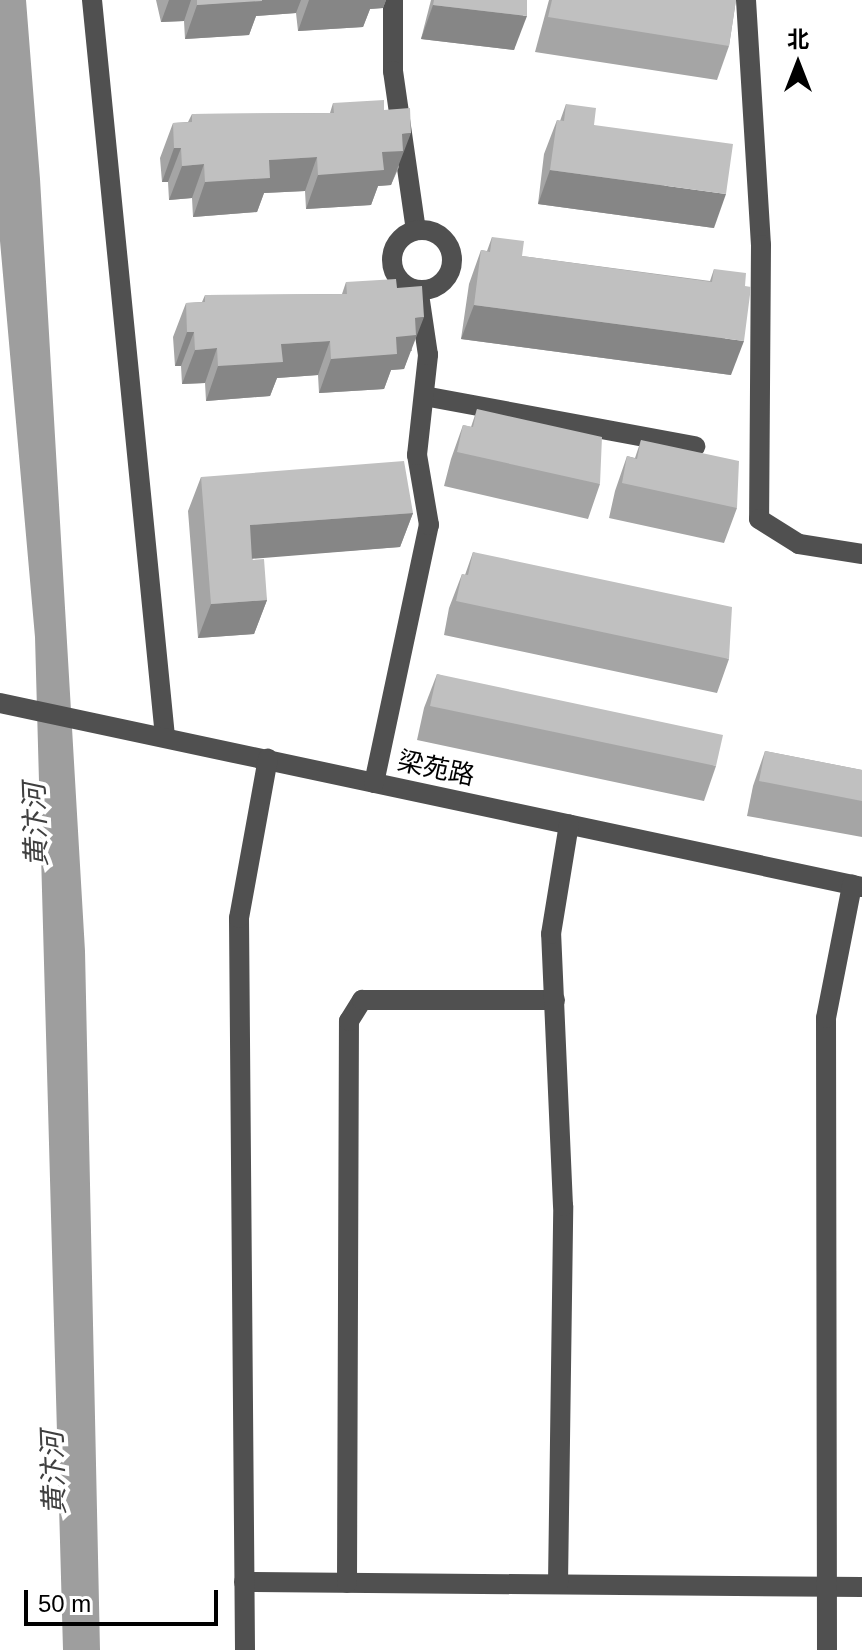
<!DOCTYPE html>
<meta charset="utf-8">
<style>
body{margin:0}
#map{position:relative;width:862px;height:1650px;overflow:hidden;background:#fff;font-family:Helvetica,"Noto Sans SC",sans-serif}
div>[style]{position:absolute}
.water>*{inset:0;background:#9e9e9e}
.minor>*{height:20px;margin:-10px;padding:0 10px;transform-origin:10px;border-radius:10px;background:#505050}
.minor>.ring{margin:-10px;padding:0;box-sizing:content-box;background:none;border:20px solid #505050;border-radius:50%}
.wall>*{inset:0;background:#a5a5a5}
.shaded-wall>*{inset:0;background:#868686}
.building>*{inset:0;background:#c0c0c0}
span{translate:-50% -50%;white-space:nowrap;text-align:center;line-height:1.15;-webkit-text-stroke:8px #fff;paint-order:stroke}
.street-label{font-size:26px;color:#000}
.water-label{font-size:28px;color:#3f3f3f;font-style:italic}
.north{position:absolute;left:758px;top:24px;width:80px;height:80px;-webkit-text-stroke:6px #fff;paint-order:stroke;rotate:0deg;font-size:22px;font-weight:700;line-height:32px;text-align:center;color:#000}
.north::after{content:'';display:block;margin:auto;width:28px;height:36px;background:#000;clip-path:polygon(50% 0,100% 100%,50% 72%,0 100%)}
.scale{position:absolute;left:24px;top:1590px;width:194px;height:36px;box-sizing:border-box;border:4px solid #000;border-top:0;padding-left:10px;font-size:24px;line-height:28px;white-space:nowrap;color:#000;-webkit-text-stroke:6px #fff;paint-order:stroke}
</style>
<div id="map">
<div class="water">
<div style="clip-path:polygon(0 0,26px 0,40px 179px,85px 951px,100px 1650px,63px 1650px,35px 637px,0 241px)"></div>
</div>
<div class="minor">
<div style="left:92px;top:0;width:740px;rotate:84.34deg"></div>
<div style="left:393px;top:0;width:71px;rotate:90deg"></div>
<div style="left:393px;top:71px;width:161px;rotate:81.8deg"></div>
<div style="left:746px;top:0;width:245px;rotate:86.5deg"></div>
<div style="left:761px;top:245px;width:274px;rotate:90.4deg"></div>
<div style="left:759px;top:519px;width:47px;rotate:32deg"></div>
<div style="left:799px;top:544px;width:64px;rotate:9deg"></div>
<div class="ring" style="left:392px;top:230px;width:40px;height:40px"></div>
<div style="left:424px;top:396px;width:276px;rotate:10.5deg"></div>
<div style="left:0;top:703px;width:881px;rotate:12.05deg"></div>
<div style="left:374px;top:783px;width:264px;rotate:-78deg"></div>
<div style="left:429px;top:525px;width:71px;rotate:-99.7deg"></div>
<div style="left:417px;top:455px;width:101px;rotate:-83.7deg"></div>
<div style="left:428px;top:355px;width:62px;rotate:-98.4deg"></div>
<div style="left:244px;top:1582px;width:618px;rotate:0.46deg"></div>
<div style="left:347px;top:1583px;width:562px;rotate:-89.8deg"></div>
<div style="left:349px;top:1021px;width:25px;rotate:-58deg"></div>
<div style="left:362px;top:1000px;width:193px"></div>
<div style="left:558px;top:1584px;width:378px;rotate:-89.2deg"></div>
<div style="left:563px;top:1206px;width:272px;rotate:-92.5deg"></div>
<div style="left:551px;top:934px;width:111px;rotate:-80.7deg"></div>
<div style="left:245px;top:1650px;width:732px;rotate:-90.47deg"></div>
<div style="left:239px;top:918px;width:162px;rotate:-79.7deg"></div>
<div style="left:827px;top:1650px;width:632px;rotate:-90.09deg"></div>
<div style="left:826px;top:1018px;width:136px;rotate:-78.9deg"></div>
</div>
<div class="wall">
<div style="clip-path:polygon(156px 0,386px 0,383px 8px,370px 9px,363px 27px,298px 31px,296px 13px,256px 16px,249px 35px,185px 39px,184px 21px,161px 22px)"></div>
<div style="clip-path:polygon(431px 0,527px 0,514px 50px,421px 39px)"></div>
<div style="clip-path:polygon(549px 0,736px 0,729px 46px,717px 80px,535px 52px)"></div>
<div style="clip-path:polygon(333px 103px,384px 110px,399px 167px,391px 185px,378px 186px,371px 205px,306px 209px,305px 191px,264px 193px,257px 212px,193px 217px,192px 198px,169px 200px,168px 182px,162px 182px,160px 158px,173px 123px,188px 122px,192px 114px,330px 113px)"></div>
<div style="clip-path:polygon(566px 104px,594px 125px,714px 228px,538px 204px,544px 154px,557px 120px,560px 121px)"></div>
<div style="clip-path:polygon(492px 237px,522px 256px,710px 281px,714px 269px,731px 375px,461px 339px,469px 284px,481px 250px,487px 251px)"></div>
<div style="clip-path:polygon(346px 282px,397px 288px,412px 351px,410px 351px,404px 369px,391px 370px,384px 389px,319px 393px,318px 375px,277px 378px,270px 396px,206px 401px,205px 383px,182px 384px,181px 366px,175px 366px,173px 337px,186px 303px,202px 302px,205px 295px,342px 294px)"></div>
<div style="clip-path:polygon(477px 409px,600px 484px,588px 519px,444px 486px,451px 459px,463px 425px,471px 427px)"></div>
<div style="clip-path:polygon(641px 440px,737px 508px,724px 543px,609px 518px,615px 491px,627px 456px,635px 458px)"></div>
<div style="clip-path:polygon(201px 477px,413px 513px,400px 547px,252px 558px,267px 600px,254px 634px,198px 638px,188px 511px)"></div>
<div style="clip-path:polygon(473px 552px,729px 659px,717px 693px,444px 635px,449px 608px,462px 574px,465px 575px)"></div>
<div style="clip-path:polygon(437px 674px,716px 766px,704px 801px,417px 740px,424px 708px)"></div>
<div style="clip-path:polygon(765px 751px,862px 770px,862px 837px,747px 816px,753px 786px)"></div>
</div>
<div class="shaded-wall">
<div style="clip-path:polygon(169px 0,191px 0,184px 21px,161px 22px)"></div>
<div style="clip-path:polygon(254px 0,301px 0,296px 13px,256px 16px,249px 35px,185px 39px,197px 5px)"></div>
<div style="clip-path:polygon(309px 0,386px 0,383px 8px,370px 9px,363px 27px,298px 31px)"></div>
<div style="clip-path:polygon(433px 5px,527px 16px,514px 50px,421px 39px)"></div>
<div style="clip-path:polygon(411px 133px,391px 185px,378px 186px,371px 205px,306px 209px,318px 175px,382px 152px,402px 134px)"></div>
<div style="clip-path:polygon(174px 148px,181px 148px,168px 182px,162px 182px)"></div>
<div style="clip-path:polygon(317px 157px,305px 191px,264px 193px,257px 212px,193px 217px,205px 182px,269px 160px)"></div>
<div style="clip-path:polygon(204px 164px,192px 198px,169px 200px,182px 166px)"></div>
<div style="clip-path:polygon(550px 170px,726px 194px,714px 228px,538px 204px)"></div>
<div style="clip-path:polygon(474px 305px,744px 341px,731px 375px,461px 339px)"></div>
<div style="clip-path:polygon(424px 317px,404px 369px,391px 370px,384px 389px,319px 393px,331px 359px,396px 337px,415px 318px)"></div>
<div style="clip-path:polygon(187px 332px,194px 332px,181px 366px,175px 366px)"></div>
<div style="clip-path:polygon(330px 341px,318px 375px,277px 378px,270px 396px,206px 401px,218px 366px,281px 344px)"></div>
<div style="clip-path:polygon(217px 348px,205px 383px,182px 384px,195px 350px)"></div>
<div style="clip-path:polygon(413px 513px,400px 547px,237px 560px,250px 525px)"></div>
<div style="clip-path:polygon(267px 600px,254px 634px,198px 638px,211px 604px)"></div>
</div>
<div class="building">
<div style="clip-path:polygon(197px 0,262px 0,262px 1px,197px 5px)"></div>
<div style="clip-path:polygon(434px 0,527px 0,527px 16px,433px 5px)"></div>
<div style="clip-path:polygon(552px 0,736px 0,729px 46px,548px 17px)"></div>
<div style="clip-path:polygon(384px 100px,384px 110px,410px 108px,411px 133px,402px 134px,403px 151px,382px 152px,384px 170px,318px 175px,317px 157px,269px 160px,270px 178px,205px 182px,204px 164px,182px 166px,181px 148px,174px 148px,173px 123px,192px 122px,192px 114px,334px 113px,333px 103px)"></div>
<div style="clip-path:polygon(566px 104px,596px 108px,594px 125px,733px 144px,726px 194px,550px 170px,557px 120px,564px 121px)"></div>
<div style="clip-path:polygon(492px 237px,524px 241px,522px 256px,712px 282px,714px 269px,746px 273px,745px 286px,751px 287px,744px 341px,474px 305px,481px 250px,490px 252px)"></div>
<div style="clip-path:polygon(396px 279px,397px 288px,422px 286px,424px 317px,415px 318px,416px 335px,396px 337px,397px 354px,331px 359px,330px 341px,281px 344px,283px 362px,218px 366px,217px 348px,195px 350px,194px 332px,187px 332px,186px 303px,205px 302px,205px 295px,347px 294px,346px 282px)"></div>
<div style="clip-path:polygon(477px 409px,602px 437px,600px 484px,457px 452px,463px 425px,473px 427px)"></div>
<div style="clip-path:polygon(641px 440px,739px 461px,737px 508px,622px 483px,627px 456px,637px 459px)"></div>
<div style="clip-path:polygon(404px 461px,413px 513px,250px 525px,252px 560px,264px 559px,267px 600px,211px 604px,201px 477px)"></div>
<div style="clip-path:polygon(473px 552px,732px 607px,729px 659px,456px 601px,462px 574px,468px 575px)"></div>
<div style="clip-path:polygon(437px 674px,723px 735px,716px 766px,430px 706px)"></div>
<div style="clip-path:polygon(765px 751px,862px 770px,862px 801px,759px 781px)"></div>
</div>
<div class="street-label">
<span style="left:436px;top:769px;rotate:12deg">梁苑路</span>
</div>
<div class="water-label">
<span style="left:36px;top:825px;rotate:-92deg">黄汴河</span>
<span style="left:54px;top:1473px;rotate:-92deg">黄汴河</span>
</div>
<div class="north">北</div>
<div class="scale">50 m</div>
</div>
